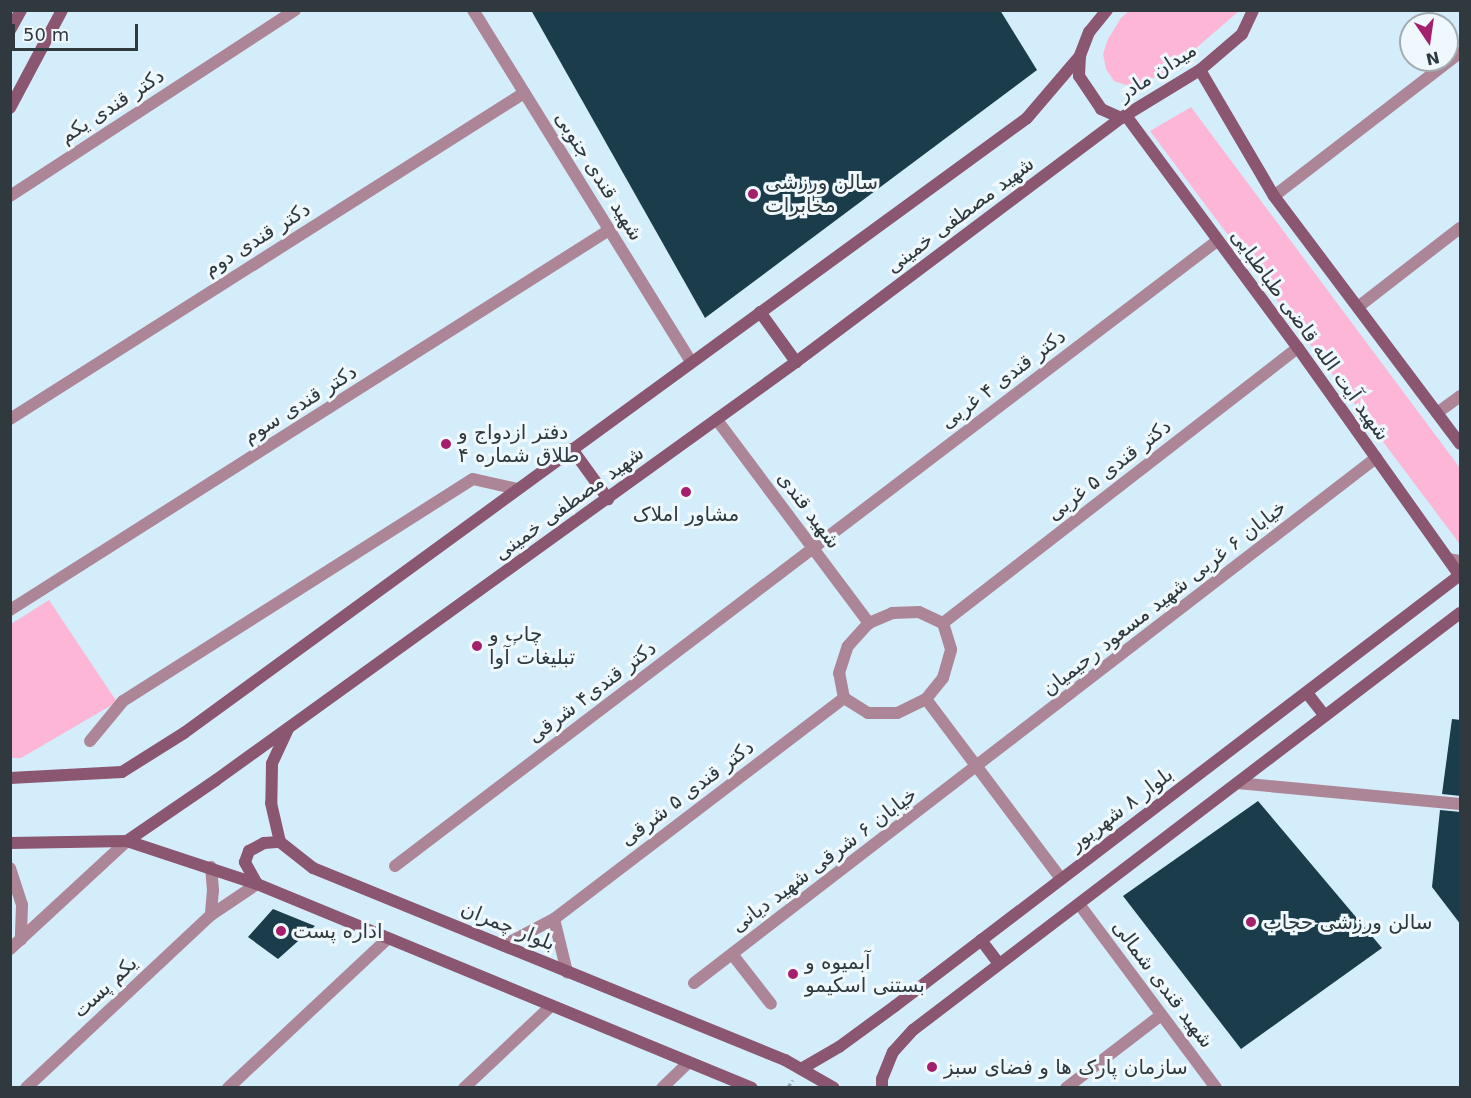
<!DOCTYPE html>
<meta charset="utf-8">
<style>
body{margin:0}
#map{position:relative;width:1471px;height:1098px;overflow:hidden;background:#d4edfa;font-family:"DejaVu Sans","Noto Sans Arabic",sans-serif}
div>[style]{position:absolute}
.green>*{inset:0;background:#fdb6d6}
.building>*{inset:0;background:#1b3c4b}
.path>*{height:3px;margin-top:-1.5px;transform-origin:0;background:repeating-linear-gradient(90deg,#96a9b3 0 6px,transparent 0 9px)}
.street>*{height:12px;margin:-6px;padding:0 6px;transform-origin:6px;border-radius:6px;background:#ac8596}
.secondary>*{height:12px;margin:-6px;padding:0 6px;transform-origin:6px;border-radius:6px;background:#8b566f}
.dots>*{width:16px;height:16px;translate:-50% -50%;box-sizing:border-box;border:3px solid #eef8fd;border-radius:50%}
span{translate:-50% -50%;white-space:nowrap;text-align:center;line-height:1.15;-webkit-text-stroke:6px #eef8fd;paint-order:stroke}
.street-label{font-size:20px;color:#2f393e}
.poi-label{font-size:20px;color:#2f393e}
.left{translate:0 -50%;text-align:left}
.frame{position:absolute;inset:0;border:12px solid #2f393e;pointer-events:none}
.north{position:absolute;left:1399px;top:12px;width:60px;height:60px;box-sizing:border-box;background:#eef8fd;border:2px solid #a2acb1;border-radius:50%;rotate:167deg;font-size:16px;font-weight:700;line-height:24px;text-align:center;color:#2f393e}
.north::after{content:'';display:block;margin:auto;width:21px;height:27px;background:#a41f6c;clip-path:polygon(50% 0,100% 100%,50% 72%,0 100%)}
.scale{position:absolute;left:12px;top:24px;width:126px;height:27px;box-sizing:border-box;border:3px solid #2f393e;border-top:0;padding-left:8px;font-size:18px;line-height:21px;white-space:nowrap;color:#2f393e;-webkit-text-stroke:4px #eef8fd;paint-order:stroke}
</style>
<div id="map">
<div class="green">
<div style="clip-path:polygon(1130px 10px,1239px 10px,1239px 11px,1173px 68px,1143px 83px,1126px 85px,1114px 81px,1106px 69px,1103px 54px,1108px 39px,1121px 18px)"></div>
<div style="clip-path:polygon(1191px 107px,1460px 468px,1459px 543px,1150px 131px)"></div>
<div style="clip-path:polygon(49px 600px,117px 702px,21px 758px,11px 758px,11px 624px)"></div>
</div>
<div class="building">
<div style="clip-path:polygon(531px 10px,1000px 10px,1037px 70px,705px 318px)"></div>
<div style="clip-path:polygon(1452px 719px,1461px 720px,1461px 796px,1442px 794px)"></div>
<div style="clip-path:polygon(1258px 801px,1382px 948px,1241px 1049px,1123px 896px)"></div>
<div style="clip-path:polygon(1440px 810px,1461px 812px,1461px 925px,1432px 887px)"></div>
<div style="clip-path:polygon(273px 909px,315px 926px,278px 959px,248px 937px)"></div>
</div>
<div class="path">
<div style="left:787px;top:1088px;width:10px;rotate:-53deg"></div>
</div>
<div class="street">
<div style="left:473px;top:10px;width:414px;rotate:58.2deg"></div>
<div style="left:10px;top:196px;width:340px;rotate:-33.1deg"></div>
<div style="left:1274px;top:196px;width:235px;rotate:-37.6deg"></div>
<div style="left:1358px;top:307px;width:129px;rotate:-37.8deg"></div>
<div style="left:1437px;top:413px;width:29px;rotate:-36deg"></div>
<div style="left:10px;top:419px;width:609px;rotate:-32.38deg"></div>
<div style="left:717px;top:420px;width:254px;rotate:53.2deg"></div>
<div style="left:1448px;top:559px;width:12px;rotate:9deg"></div>
<div style="left:10px;top:610px;width:709px;rotate:-32.39deg"></div>
<div style="left:919px;top:612px;width:26px;rotate:25deg"></div>
<div style="left:943px;top:623px;width:28px;rotate:73deg"></div>
<div style="left:951px;top:650px;width:29px;rotate:106deg"></div>
<div style="left:943px;top:678px;width:27px;rotate:129deg"></div>
<div style="left:926px;top:699px;width:32px;rotate:154deg"></div>
<div style="left:897px;top:713px;width:29px;rotate:180deg"></div>
<div style="left:868px;top:713px;width:28px;rotate:-148deg"></div>
<div style="left:844px;top:698px;width:25px;rotate:-101deg"></div>
<div style="left:839px;top:673px;width:28px;rotate:-72deg"></div>
<div style="left:848px;top:646px;width:31px;rotate:-48deg"></div>
<div style="left:869px;top:623px;width:25px;rotate:-23deg"></div>
<div style="left:892px;top:613px;width:27px;rotate:-2deg"></div>
<div style="left:943px;top:623px;width:449px;rotate:-37.8deg"></div>
<div style="left:926px;top:699px;width:225px;rotate:53.1deg"></div>
<div style="left:90px;top:741px;width:52px;rotate:-50.5deg"></div>
<div style="left:123px;top:701px;width:414px;rotate:-32.4deg"></div>
<div style="left:473px;top:479px;width:45px;rotate:12.8deg"></div>
<div style="left:1237px;top:783px;width:224px;rotate:5.4deg"></div>
<div style="left:395px;top:866px;width:1033px;rotate:-37.25deg"></div>
<div style="left:211px;top:867px;width:23px;rotate:85deg"></div>
<div style="left:213px;top:890px;width:25px;rotate:95deg"></div>
<div style="left:211px;top:915px;width:55px;rotate:-34deg"></div>
<div style="left:10px;top:868px;width:39px;rotate:72deg"></div>
<div style="left:22px;top:905px;width:35px;rotate:92deg"></div>
<div style="left:1079px;top:904px;width:229px;rotate:53.3deg"></div>
<div style="left:554px;top:919px;width:365px;rotate:-37.3deg"></div>
<div style="left:504px;top:945px;width:56px;rotate:-27.5deg"></div>
<div style="left:554px;top:919px;width:55px;rotate:76.2deg"></div>
<div style="left:10px;top:949px;width:159px;rotate:-42.7deg"></div>
<div style="left:732px;top:954px;width:63px;rotate:52deg"></div>
<div style="left:694px;top:983px;width:861px;rotate:-37.59deg"></div>
<div style="left:26px;top:1088px;width:253px;rotate:-43.1deg"></div>
<div style="left:228px;top:1088px;width:218px;rotate:-43.1deg"></div>
<div style="left:464px;top:1088px;width:120px;rotate:-43.3deg"></div>
<div style="left:662px;top:1088px;width:37px;rotate:-44deg"></div>
<div style="left:1066px;top:1088px;width:120px;rotate:-37.5deg"></div>
</div>
<div class="secondary">
<div style="left:1107px;top:10px;width:28px;rotate:129deg"></div>
<div style="left:1089px;top:32px;width:26px;rotate:111deg"></div>
<div style="left:1080px;top:56px;width:20px;rotate:93deg"></div>
<div style="left:1079px;top:76px;width:40px;rotate:56deg"></div>
<div style="left:1101px;top:109px;width:22px;rotate:24deg"></div>
<div style="left:1121px;top:118px;width:92px;rotate:-31.3deg"></div>
<div style="left:1200px;top:70px;width:55px;rotate:-40.6deg"></div>
<div style="left:1242px;top:34px;width:26px;rotate:-65deg"></div>
<div style="left:10px;top:30px;width:23px;rotate:-61deg"></div>
<div style="left:1200px;top:70px;width:146px;rotate:59.6deg"></div>
<div style="left:1274px;top:196px;width:310px;rotate:53.1deg"></div>
<div style="left:10px;top:108px;width:111px;rotate:-62deg"></div>
<div style="left:1127px;top:117px;width:287px;rotate:53.5deg"></div>
<div style="left:1298px;top:348px;width:280px;rotate:54.6deg"></div>
<div style="left:760px;top:312px;width:62px;rotate:54.2deg"></div>
<div style="left:572px;top:449px;width:62px;rotate:54.2deg"></div>
<div style="left:1307px;top:693px;width:29px;rotate:52deg"></div>
<div style="left:288px;top:729px;width:38px;rotate:115deg"></div>
<div style="left:272px;top:764px;width:39px;rotate:91deg"></div>
<div style="left:271px;top:803px;width:40px;rotate:77deg"></div>
<div style="left:280px;top:842px;width:42px;rotate:38.2deg"></div>
<div style="left:313px;top:868px;width:510px;rotate:22.14deg"></div>
<div style="left:785px;top:1060px;width:56px;rotate:29.7deg"></div>
<div style="left:10px;top:778px;width:112px;rotate:-3.1deg"></div>
<div style="left:122px;top:772px;width:73px;rotate:-32.2deg"></div>
<div style="left:184px;top:733px;width:1043px;rotate:-36.11deg"></div>
<div style="left:1027px;top:118px;width:82px;rotate:-49.5deg"></div>
<div style="left:127px;top:841px;width:137px;rotate:18.3deg"></div>
<div style="left:257px;top:884px;width:535px;rotate:22.4deg"></div>
<div style="left:10px;top:843px;width:117px;rotate:-1deg"></div>
<div style="left:127px;top:841px;width:108px;rotate:-34.4deg"></div>
<div style="left:216px;top:780px;width:715px;rotate:-35.78deg"></div>
<div style="left:796px;top:362px;width:406px;rotate:-36.9deg"></div>
<div style="left:257px;top:884px;width:25px;rotate:-119deg"></div>
<div style="left:245px;top:862px;width:12px;rotate:-70deg"></div>
<div style="left:249px;top:851px;width:17px;rotate:-28deg"></div>
<div style="left:264px;top:843px;width:16px;rotate:-4deg"></div>
<div style="left:981px;top:940px;width:30px;rotate:53deg"></div>
<div style="left:801px;top:1069px;width:44px;rotate:-30.1deg"></div>
<div style="left:839px;top:1047px;width:69px;rotate:-36.2deg"></div>
<div style="left:895px;top:1006px;width:711px;rotate:-37.34deg"></div>
<div style="left:882px;top:1088px;width:9px;rotate:-90deg"></div>
<div style="left:882px;top:1079px;width:29px;rotate:-68deg"></div>
<div style="left:893px;top:1052px;width:30px;rotate:-48deg"></div>
<div style="left:913px;top:1030px;width:688px;rotate:-37.32deg"></div>
</div>
<div class="dots">
<div style="left:753px;top:194px;background:#a41f6c"></div>
<div style="left:446px;top:444px;background:#a41f6c"></div>
<div style="left:686px;top:492px;background:#a41f6c"></div>
<div style="left:477px;top:646px;background:#a41f6c"></div>
<div style="left:1251px;top:922px;background:#a41f6c"></div>
<div style="left:281px;top:931px;background:#a41f6c"></div>
<div style="left:793px;top:974px;background:#a41f6c"></div>
<div style="left:932px;top:1067px;background:#a41f6c"></div>
</div>
<div class="street-label">
<span style="left:1157px;top:72px;rotate:-33deg">میدان مادر</span>
<span style="left:112px;top:106px;rotate:-33deg">دکتر قندی یکم</span>
<span style="left:599px;top:176px;rotate:58deg">شهید قندی جنوبی</span>
<span style="left:960px;top:215px;rotate:-37deg">شهید مصطفی خمینی</span>
<span style="left:257px;top:239px;rotate:-32deg">دکتر قندی دوم</span>
<span style="left:1310px;top:335px;rotate:54deg">شهید آیت الله قاضی طباطبایی</span>
<span style="left:1003px;top:379px;rotate:-37deg">دکتر قندی ۴ غربی</span>
<span style="left:300px;top:404px;rotate:-32deg">دکتر قندی سوم</span>
<span style="left:1109px;top:470px;rotate:-38deg">دکتر قندی ۵ غربی</span>
<span style="left:569px;top:503px;rotate:-36deg">شهید مصطفی خمینی</span>
<span style="left:809px;top:510px;rotate:53deg">شهید قندی</span>
<span style="left:1164px;top:598px;rotate:-38deg">خیابان ۶ غربی شهید مسعود رحیمیان</span>
<span style="left:592px;top:692px;rotate:-37deg">دکتر قندی۴ شرقی</span>
<span style="left:687px;top:793px;rotate:-37deg">دکتر قندی ۵ شرقی</span>
<span style="left:1121px;top:809px;rotate:-37deg">بلوار ۸ شهریور</span>
<span style="left:824px;top:860px;rotate:-37deg">خیابان ۶ شرقی شهید دیانی</span>
<span style="left:508px;top:926px;rotate:22deg">بلوار چمران</span>
<span style="left:1163px;top:984px;rotate:53deg">شهید قندی شمالی</span>
<span style="left:105px;top:987px;rotate:-43deg">یکم پست</span>
</div>
<div class="poi-label">
<span class="left" style="left:765px;top:194px">سالن ورزشی<br>مخابرات</span>
<span class="left" style="left:458px;top:444px">دفتر ازدواج و<br>طلاق شماره ۴</span>
<span style="left:686px;top:514px">مشاور املاک</span>
<span class="left" style="left:489px;top:646px">چاپ و<br>تبلیغات آوا</span>
<span class="left" style="left:1263px;top:922px">سالن ورزشی حجاب</span>
<span class="left" style="left:293px;top:931px">اداره پست</span>
<span class="left" style="left:805px;top:974px">آبمیوه و<br>بستنی اسکیمو</span>
<span class="left" style="left:944px;top:1067px">سازمان پارک ها و فضای سبز</span>
</div>
<div class="frame"></div>
<div class="north">N</div>
<div class="scale">50 m</div>
</div>
